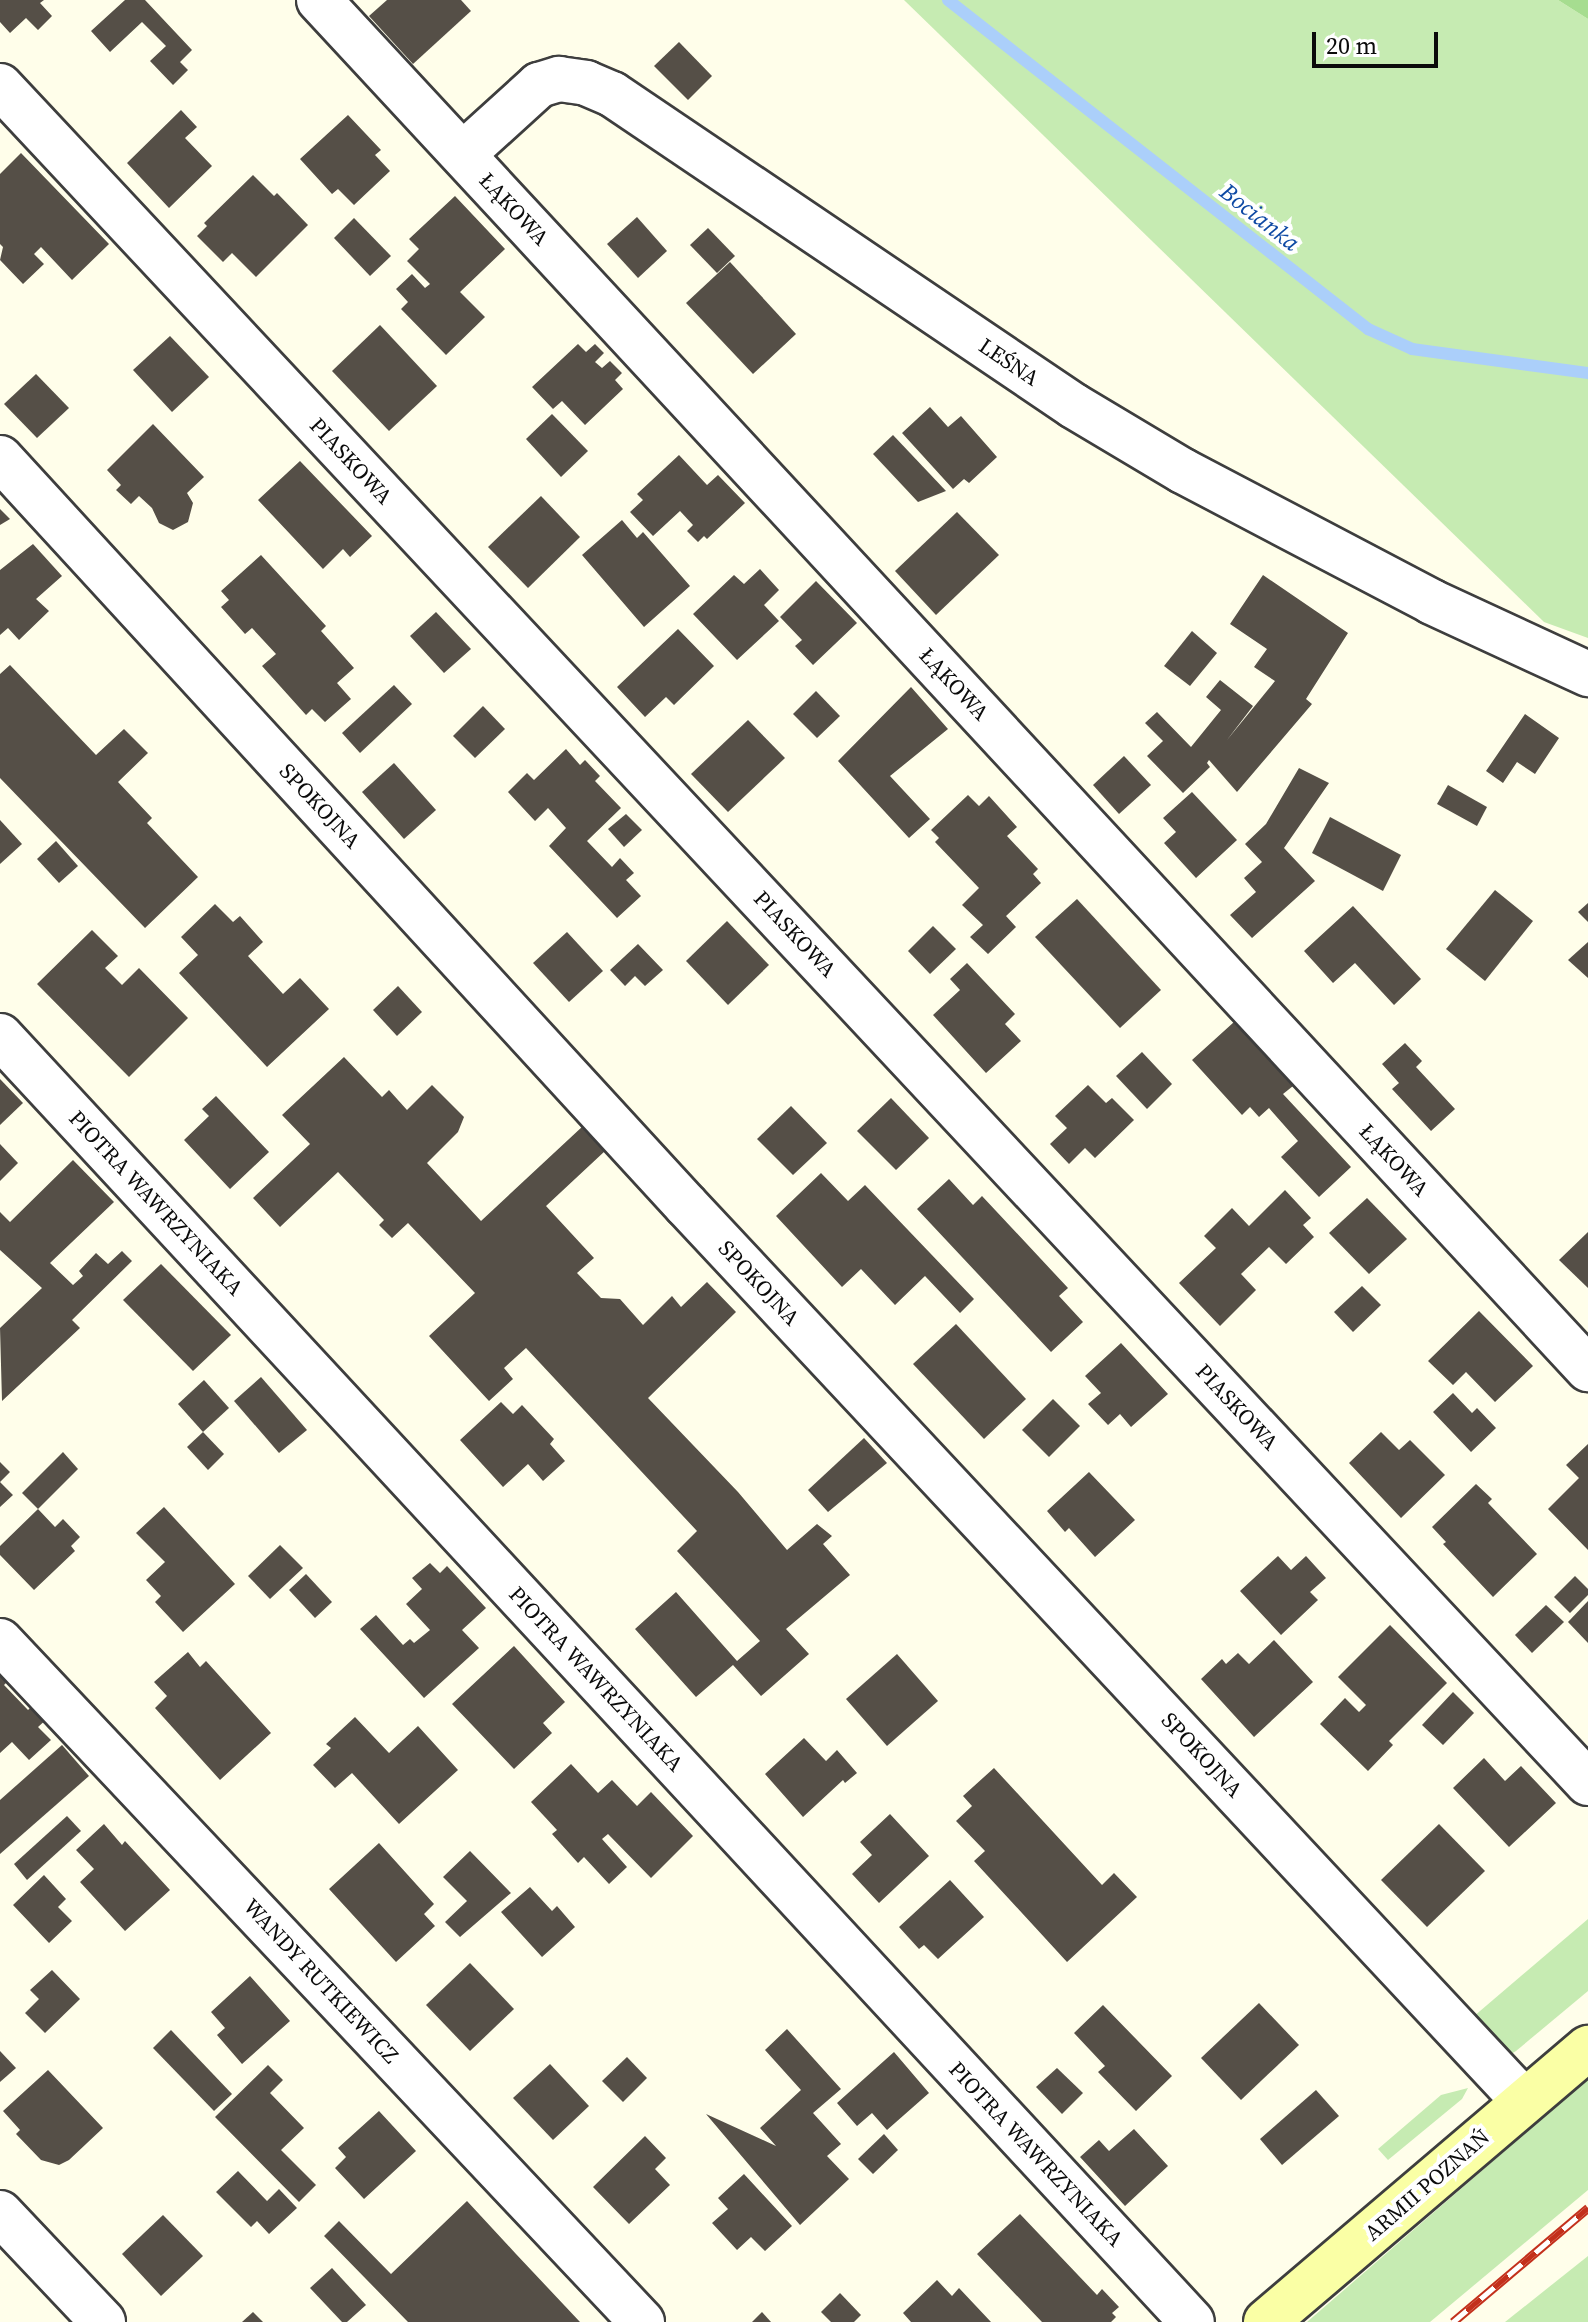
<!DOCTYPE html>
<meta charset="utf-8">
<style>
body{margin:0}
#map{position:relative;width:1588px;height:2322px;overflow:hidden;background:#fffeea;font-family:"Source Serif 4",serif}
div>[style]{position:absolute}
.green>*{inset:0;background:#c6ebb2}
.forest>*{inset:0;background:#a6dd90}
.stream>*{height:12px;margin:-6px;padding:0 6px;transform-origin:6px;border-radius:6px;background:#abcffa}
.building>*{inset:0;background:#554f47}
.roads{filter:drop-shadow(2px 0 #3e3e3e) drop-shadow(-2px 0 #3e3e3e) drop-shadow(0 2px #3e3e3e) drop-shadow(0 -2px #3e3e3e)}
.minor>*{height:44px;margin:-22px;padding:0 22px;transform-origin:22px;border-radius:22px;background:#fff}
.secondary>*{height:44px;margin:-22px;padding:0 22px;transform-origin:22px;border-radius:22px;background:#faffa5}
.rail>*{height:9px;margin-top:-4.5px;transform-origin:0;background:repeating-linear-gradient(90deg,#fff 0 18px,#c3301c 0 36px);box-sizing:border-box;border-block:2px solid #c3301c}
span{translate:-50% -50%;white-space:nowrap;text-align:center;line-height:1.15;-webkit-text-stroke:8px #fff;paint-order:stroke}
.street-label{font-size:22px;color:#0b0b0b}
.water-label{font-size:24px;color:#0e49a4;font-style:italic}
.scale{position:absolute;left:1312px;top:32px;width:126px;height:36px;box-sizing:border-box;border:4px solid #0b0b0b;border-top:0;padding-left:10px;font-size:24px;line-height:28px;white-space:nowrap;color:#0b0b0b;-webkit-text-stroke:6px #fff;paint-order:stroke}
</style>
<div id="map">
<div class="green">
<div style="clip-path:polygon(904px 0,1558px 0,1588px 19px,1588px 638px,1544px 622px)"></div>
<div style="clip-path:polygon(1588px 1919px,1588px 1991px,1516px 2051px,1511px 2054px,1502px 2049px,1473px 2017px)"></div>
<div style="clip-path:polygon(1588px 2079px,1588px 2190px,1430px 2322px,1307px 2322px)"></div>
<div style="clip-path:polygon(1468px 2088px,1462px 2099px,1388px 2160px,1378px 2149px,1441px 2095px)"></div>
<div style="clip-path:polygon(1588px 2256px,1588px 2322px,1505px 2322px)"></div>
</div>
<div class="forest">
<div style="clip-path:polygon(1558px 0,1588px 0,1588px 19px)"></div>
</div>
<div class="stream">
<div style="left:948px;top:0;width:534px;rotate:38.07deg"></div>
<div style="left:1368px;top:329px;width:48px;rotate:24.4deg"></div>
<div style="left:1412px;top:349px;width:178px;rotate:7.8deg"></div>
</div>
<div class="building">
<div style="clip-path:polygon(0 0,44px 0,40px 3px,52px 16px,38px 30px,26px 18px,10px 33px,0 22px)"></div>
<div style="clip-path:polygon(125px 0,145px 0,192px 50px,180px 62px,188px 70px,173px 85px,150px 61px,166px 46px,142px 22px,110px 52px,91px 31px)"></div>
<div style="clip-path:polygon(387px 0,461px 0,471px 11px,413px 64px,369px 16px)"></div>
<div style="clip-path:polygon(679px 42px,712px 76px,688px 100px,654px 66px)"></div>
<div style="clip-path:polygon(181px 110px,197px 127px,185px 138px,212px 166px,169px 208px,127px 163px)"></div>
<div style="clip-path:polygon(348px 115px,381px 150px,375px 155px,390px 171px,354px 205px,338px 189px,332px 194px,300px 159px)"></div>
<div style="clip-path:polygon(21px 153px,109px 244px,72px 280px,41px 247px,34px 254px,44px 264px,23px 284px,0 260px,3px 247px,0 244px,0 174px)"></div>
<div style="clip-path:polygon(253px 175px,274px 196px,277px 193px,308px 225px,256px 277px,232px 253px,223px 262px,197px 236px,207px 226px,204px 223px)"></div>
<div style="clip-path:polygon(455px 196px,505px 249px,460px 292px,485px 317px,446px 355px,401px 309px,408px 302px,396px 289px,412px 274px,425px 288px,430px 284px,407px 261px,419px 249px,409px 239px)"></div>
<div style="clip-path:polygon(637px 217px,667px 251px,638px 278px,607px 244px)"></div>
<div style="clip-path:polygon(354px 218px,391px 256px,370px 276px,334px 238px)"></div>
<div style="clip-path:polygon(708px 228px,735px 256px,717px 273px,690px 245px)"></div>
<div style="clip-path:polygon(730px 262px,796px 334px,753px 374px,686px 303px)"></div>
<div style="clip-path:polygon(380px 325px,437px 386px,389px 431px,332px 371px)"></div>
<div style="clip-path:polygon(170px 336px,209px 377px,172px 412px,133px 370px)"></div>
<div style="clip-path:polygon(578px 344px,586px 352px,595px 344px,604px 353px,595px 362px,602px 368px,610px 361px,622px 373px,615px 380px,623px 389px,585px 425px,562px 401px,553px 409px,532px 387px)"></div>
<div style="clip-path:polygon(36px 374px,69px 408px,37px 438px,4px 404px)"></div>
<div style="clip-path:polygon(930px 407px,948px 427px,961px 416px,997px 457px,969px 483px,964px 479px,953px 489px,902px 433px)"></div>
<div style="clip-path:polygon(552px 414px,588px 451px,561px 477px,526px 439px)"></div>
<div style="clip-path:polygon(153px 424px,204px 477px,187px 493px,193px 503px,188px 522px,173px 530px,159px 523px,152px 508px,139px 496px,131px 504px,116px 490px,121px 485px,107px 470px)"></div>
<div style="clip-path:polygon(893px 435px,946px 491px,918px 502px,873px 454px)"></div>
<div style="clip-path:polygon(679px 455px,707px 485px,718px 475px,745px 503px,707px 539px,704px 536px,698px 542px,687px 531px,693px 525px,680px 511px,653px 536px,630px 512px,643px 500px,637px 494px)"></div>
<div style="clip-path:polygon(300px 461px,372px 536px,350px 557px,343px 549px,323px 569px,258px 500px)"></div>
<div style="clip-path:polygon(541px 496px,580px 537px,528px 588px,488px 547px)"></div>
<div style="clip-path:polygon(0 509px,10px 519px,0 525px)"></div>
<div style="clip-path:polygon(957px 512px,999px 555px,936px 615px,895px 571px)"></div>
<div style="clip-path:polygon(622px 520px,637px 538px,643px 532px,690px 586px,644px 627px,582px 555px)"></div>
<div style="clip-path:polygon(33px 544px,62px 576px,36px 599px,49px 611px,19px 640px,8px 628px,0 635px,0 570px)"></div>
<div style="clip-path:polygon(261px 555px,326px 626px,321px 631px,354px 668px,337px 683px,351px 699px,325px 722px,312px 709px,306px 715px,262px 666px,276px 654px,252px 628px,245px 634px,221px 607px,229px 600px,221px 591px)"></div>
<div style="clip-path:polygon(760px 569px,779px 590px,764px 605px,779px 621px,737px 660px,693px 614px,734px 575px,744px 584px)"></div>
<div style="clip-path:polygon(1263px 575px,1348px 633px,1306px 699px,1312px 704px,1237px 792px,1209px 760px,1207px 763px,1210px 767px,1183px 793px,1147px 756px,1163px 741px,1145px 723px,1157px 712px,1191px 747px,1221px 710px,1206px 697px,1220px 680px,1253px 706px,1227px 740px,1275px 681px,1254px 667px,1267px 649px,1230px 624px)"></div>
<div style="clip-path:polygon(816px 581px,857px 623px,813px 665px,795px 646px,802px 640px,780px 617px)"></div>
<div style="clip-path:polygon(436px 612px,471px 649px,444px 673px,410px 636px)"></div>
<div style="clip-path:polygon(678px 629px,714px 666px,674px 705px,666px 697px,645px 717px,617px 687px)"></div>
<div style="clip-path:polygon(1192px 631px,1217px 653px,1190px 686px,1164px 666px)"></div>
<div style="clip-path:polygon(10px 665px,96px 755px,124px 729px,148px 753px,118px 782px,152px 818px,147px 823px,198px 877px,145px 928px,0 778px,0 674px)"></div>
<div style="clip-path:polygon(394px 685px,412px 704px,360px 753px,342px 733px)"></div>
<div style="clip-path:polygon(911px 687px,948px 729px,890px 776px,930px 819px,909px 838px,838px 761px)"></div>
<div style="clip-path:polygon(816px 691px,840px 716px,817px 738px,793px 714px)"></div>
<div style="clip-path:polygon(483px 706px,505px 729px,475px 758px,453px 736px)"></div>
<div style="clip-path:polygon(1525px 714px,1559px 738px,1535px 774px,1517px 762px,1503px 783px,1486px 771px)"></div>
<div style="clip-path:polygon(748px 720px,785px 758px,728px 812px,691px 774px)"></div>
<div style="clip-path:polygon(566px 749px,580px 765px,585px 760px,600px 776px,595px 781px,621px 808px,587px 841px,612px 867px,620px 858px,634px 873px,626px 880px,641px 896px,617px 918px,549px 846px,566px 828px,548px 808px,535px 821px,508px 792px,527px 773px,534px 780px)"></div>
<div style="clip-path:polygon(1124px 756px,1151px 785px,1119px 814px,1093px 785px)"></div>
<div style="clip-path:polygon(394px 763px,436px 810px,404px 839px,362px 792px)"></div>
<div style="clip-path:polygon(1299px 768px,1329px 783px,1284px 848px,1315px 881px,1252px 938px,1230px 915px,1256px 892px,1244px 878px,1262px 862px,1245px 844px,1266px 824px)"></div>
<div style="clip-path:polygon(1448px 785px,1487px 807px,1477px 826px,1437px 804px)"></div>
<div style="clip-path:polygon(1192px 792px,1237px 840px,1196px 878px,1164px 843px,1176px 832px,1163px 818px)"></div>
<div style="clip-path:polygon(968px 795px,979px 806px,989px 796px,1017px 827px,1007px 836px,1038px 869px,1033px 874px,1041px 883px,1006px 916px,1016px 927px,988px 954px,970px 937px,983px 925px,962px 905px,979px 888px,935px 842px,939px 838px,931px 830px)"></div>
<div style="clip-path:polygon(626px 814px,642px 830px,624px 847px,608px 829px)"></div>
<div style="clip-path:polygon(1330px 817px,1401px 855px,1383px 891px,1312px 853px)"></div>
<div style="clip-path:polygon(0 820px,22px 844px,0 864px)"></div>
<div style="clip-path:polygon(56px 841px,78px 866px,59px 883px,37px 859px)"></div>
<div style="clip-path:polygon(1495px 890px,1533px 921px,1485px 981px,1446px 949px)"></div>
<div style="clip-path:polygon(1077px 899px,1161px 990px,1120px 1028px,1035px 937px)"></div>
<div style="clip-path:polygon(1588px 903px,1588px 922px,1578px 912px)"></div>
<div style="clip-path:polygon(215px 904px,233px 922px,240px 916px,263px 942px,248px 956px,283px 994px,300px 978px,329px 1009px,267px 1067px,179px 973px,198px 955px,181px 937px)"></div>
<div style="clip-path:polygon(1353px 906px,1421px 979px,1394px 1005px,1355px 963px,1333px 983px,1304px 951px)"></div>
<div style="clip-path:polygon(727px 921px,769px 965px,728px 1005px,686px 961px)"></div>
<div style="clip-path:polygon(933px 926px,956px 949px,930px 974px,908px 951px)"></div>
<div style="clip-path:polygon(92px 930px,118px 956px,105px 968px,122px 985px,139px 968px,188px 1018px,129px 1077px,37px 984px)"></div>
<div style="clip-path:polygon(567px 932px,603px 971px,569px 1002px,533px 963px)"></div>
<div style="clip-path:polygon(1588px 942px,1588px 978px,1568px 960px)"></div>
<div style="clip-path:polygon(638px 944px,663px 970px,645px 986px,635px 976px,625px 986px,610px 970px)"></div>
<div style="clip-path:polygon(967px 963px,1015px 1014px,1005px 1024px,1021px 1041px,986px 1073px,933px 1015px,960px 990px,950px 979px)"></div>
<div style="clip-path:polygon(398px 986px,422px 1012px,397px 1036px,373px 1010px)"></div>
<div style="clip-path:polygon(1234px 1022px,1293px 1086px,1283px 1094px,1351px 1167px,1319px 1197px,1281px 1157px,1298px 1141px,1269px 1108px,1259px 1117px,1250px 1107px,1242px 1115px,1192px 1060px)"></div>
<div style="clip-path:polygon(1405px 1043px,1422px 1061px,1416px 1067px,1455px 1109px,1431px 1131px,1392px 1089px,1399px 1083px,1382px 1064px)"></div>
<div style="clip-path:polygon(1142px 1052px,1172px 1084px,1147px 1109px,1116px 1076px)"></div>
<div style="clip-path:polygon(344px 1057px,382px 1097px,389px 1090px,407px 1110px,432px 1085px,464px 1117px,458px 1132px,427px 1163px,481px 1221px,583px 1126px,605px 1151px,546px 1206px,594px 1258px,577px 1273px,601px 1298px,620px 1299px,643px 1325px,672px 1296px,681px 1307px,707px 1282px,736px 1312px,648px 1398px,738px 1492px,787px 1550px,817px 1524px,832px 1536px,823px 1544px,850px 1575px,786px 1629px,809px 1654px,761px 1696px,733px 1665px,696px 1697px,635px 1629px,676px 1592px,737px 1661px,760px 1641px,677px 1551px,697px 1531px,526px 1348px,504px 1368px,513px 1379px,489px 1401px,429px 1336px,475px 1293px,408px 1223px,392px 1238px,379px 1225px,384px 1220px,338px 1172px,280px 1227px,253px 1198px,310px 1144px,282px 1115px)"></div>
<div style="clip-path:polygon(0 1079px,23px 1103px,0 1125px)"></div>
<div style="clip-path:polygon(1088px 1085px,1106px 1103px,1112px 1098px,1134px 1120px,1095px 1158px,1085px 1148px,1069px 1164px,1050px 1144px,1067px 1128px,1055px 1116px)"></div>
<div style="clip-path:polygon(216px 1096px,269px 1152px,230px 1189px,184px 1140px,209px 1116px,202px 1109px)"></div>
<div style="clip-path:polygon(891px 1098px,929px 1138px,896px 1170px,857px 1131px)"></div>
<div style="clip-path:polygon(791px 1106px,827px 1143px,793px 1175px,757px 1139px)"></div>
<div style="clip-path:polygon(0 1144px,18px 1163px,0 1181px)"></div>
<div style="clip-path:polygon(73px 1160px,114px 1202px,50px 1263px,73px 1285px,83px 1276px,79px 1271px,96px 1253px,108px 1264px,122px 1251px,132px 1261px,72px 1320px,80px 1328px,2px 1401px,0 1328px,42px 1288px,0 1250px,0 1212px,10px 1222px)"></div>
<div style="clip-path:polygon(821px 1173px,848px 1201px,865px 1185px,974px 1299px,960px 1313px,925px 1276px,895px 1305px,861px 1269px,842px 1287px,776px 1216px)"></div>
<div style="clip-path:polygon(949px 1179px,973px 1205px,982px 1196px,1068px 1288px,1059px 1296px,1083px 1322px,1051px 1352px,917px 1209px)"></div>
<div style="clip-path:polygon(1285px 1190px,1311px 1218px,1303px 1225px,1314px 1237px,1286px 1264px,1269px 1247px,1241px 1274px,1256px 1290px,1220px 1326px,1179px 1283px,1216px 1248px,1204px 1236px,1232px 1208px,1249px 1226px)"></div>
<div style="clip-path:polygon(1367px 1198px,1407px 1239px,1369px 1274px,1329px 1233px)"></div>
<div style="clip-path:polygon(1588px 1232px,1588px 1288px,1559px 1260px)"></div>
<div style="clip-path:polygon(161px 1264px,231px 1335px,193px 1371px,123px 1300px)"></div>
<div style="clip-path:polygon(1362px 1286px,1381px 1305px,1353px 1332px,1334px 1312px)"></div>
<div style="clip-path:polygon(1479px 1311px,1533px 1366px,1495px 1402px,1466px 1372px,1453px 1385px,1428px 1361px)"></div>
<div style="clip-path:polygon(956px 1324px,1026px 1399px,984px 1439px,913px 1364px)"></div>
<div style="clip-path:polygon(1121px 1343px,1168px 1394px,1131px 1427px,1120px 1414px,1108px 1425px,1088px 1404px,1101px 1393px,1085px 1376px)"></div>
<div style="clip-path:polygon(261px 1377px,307px 1430px,279px 1453px,234px 1401px)"></div>
<div style="clip-path:polygon(204px 1380px,229px 1408px,203px 1432px,178px 1404px)"></div>
<div style="clip-path:polygon(1453px 1393px,1472px 1413px,1477px 1408px,1496px 1428px,1471px 1452px,1433px 1412px)"></div>
<div style="clip-path:polygon(1053px 1399px,1080px 1426px,1049px 1457px,1022px 1430px)"></div>
<div style="clip-path:polygon(501px 1402px,513px 1414px,522px 1405px,554px 1439px,550px 1444px,565px 1461px,543px 1481px,528px 1464px,503px 1487px,460px 1440px)"></div>
<div style="clip-path:polygon(203px 1432px,224px 1454px,208px 1470px,187px 1447px)"></div>
<div style="clip-path:polygon(1381px 1432px,1399px 1450px,1410px 1440px,1445px 1475px,1401px 1518px,1349px 1463px)"></div>
<div style="clip-path:polygon(864px 1438px,887px 1463px,828px 1512px,808px 1490px)"></div>
<div style="clip-path:polygon(1588px 1444px,1588px 1550px,1548px 1509px,1579px 1478px,1566px 1465px)"></div>
<div style="clip-path:polygon(63px 1452px,78px 1469px,38px 1509px,22px 1493px)"></div>
<div style="clip-path:polygon(0 1462px,10px 1472px,0 1482px,13px 1495px,0 1507px)"></div>
<div style="clip-path:polygon(1089px 1472px,1135px 1520px,1095px 1557px,1069px 1528px,1065px 1532px,1047px 1511px)"></div>
<div style="clip-path:polygon(1476px 1484px,1492px 1499px,1488px 1503px,1537px 1554px,1493px 1597px,1443px 1544px,1446px 1542px,1432px 1527px)"></div>
<div style="clip-path:polygon(164px 1507px,235px 1584px,183px 1632px,155px 1602px,161px 1596px,146px 1580px,165px 1562px,136px 1533px)"></div>
<div style="clip-path:polygon(38px 1509px,55px 1527px,63px 1519px,80px 1537px,71px 1546px,75px 1551px,34px 1590px,0 1555px,0 1546px)"></div>
<div style="clip-path:polygon(280px 1545px,303px 1568px,270px 1599px,248px 1576px)"></div>
<div style="clip-path:polygon(1278px 1556px,1291px 1570px,1306px 1556px,1326px 1578px,1310px 1592px,1318px 1600px,1281px 1635px,1240px 1591px)"></div>
<div style="clip-path:polygon(430px 1563px,440px 1573px,447px 1566px,486px 1608px,462px 1630px,479px 1648px,424px 1698px,360px 1629px,376px 1615px,403px 1645px,410px 1639px,414px 1643px,430px 1630px,406px 1604px,422px 1589px,412px 1578px)"></div>
<div style="clip-path:polygon(306px 1574px,332px 1602px,315px 1618px,289px 1590px)"></div>
<div style="clip-path:polygon(1575px 1576px,1588px 1589px,1588px 1595px,1570px 1613px,1554px 1597px)"></div>
<div style="clip-path:polygon(1588px 1601px,1588px 1643px,1568px 1622px)"></div>
<div style="clip-path:polygon(1546px 1605px,1564px 1622px,1532px 1653px,1515px 1635px)"></div>
<div style="clip-path:polygon(1390px 1625px,1447px 1683px,1389px 1741px,1393px 1745px,1368px 1771px,1320px 1724px,1345px 1698px,1359px 1712px,1366px 1705px,1338px 1677px)"></div>
<div style="clip-path:polygon(1274px 1640px,1313px 1682px,1254px 1737px,1201px 1679px,1222px 1659px,1226px 1664px,1238px 1653px,1249px 1664px)"></div>
<div style="clip-path:polygon(514px 1646px,565px 1702px,543px 1723px,552px 1733px,514px 1769px,452px 1704px)"></div>
<div style="clip-path:polygon(188px 1652px,200px 1667px,206px 1661px,271px 1733px,220px 1780px,155px 1708px,167px 1696px,154px 1682px)"></div>
<div style="clip-path:polygon(897px 1654px,938px 1701px,887px 1746px,846px 1699px)"></div>
<div style="clip-path:polygon(0 1665px,12px 1677px,4px 1685px,28px 1710px,34px 1704px,48px 1718px,38px 1727px,51px 1740px,29px 1760px,12px 1742px,0 1753px)"></div>
<div style="clip-path:polygon(1453px 1692px,1474px 1713px,1443px 1745px,1422px 1725px)"></div>
<div style="clip-path:polygon(355px 1717px,389px 1753px,418px 1726px,458px 1770px,399px 1824px,352px 1773px,335px 1788px,313px 1765px,331px 1748px,326px 1744px)"></div>
<div style="clip-path:polygon(804px 1738px,826px 1761px,837px 1750px,857px 1773px,845px 1783px,843px 1780px,803px 1817px,765px 1774px)"></div>
<div style="clip-path:polygon(62px 1745px,89px 1776px,0 1854px,0 1800px)"></div>
<div style="clip-path:polygon(1484px 1758px,1505px 1781px,1521px 1766px,1556px 1803px,1509px 1847px,1453px 1788px)"></div>
<div style="clip-path:polygon(571px 1764px,598px 1793px,612px 1780px,637px 1806px,651px 1792px,693px 1836px,651px 1878px,608px 1834px,602px 1839px,627px 1867px,609px 1884px,584px 1857px,578px 1863px,552px 1834px,557px 1830px,531px 1802px)"></div>
<div style="clip-path:polygon(994px 1768px,1102px 1885px,1114px 1873px,1137px 1897px,1067px 1962px,974px 1861px,985px 1851px,956px 1821px,972px 1806px,963px 1796px)"></div>
<div style="clip-path:polygon(890px 1814px,929px 1856px,879px 1903px,852px 1874px,872px 1855px,860px 1842px)"></div>
<div style="clip-path:polygon(67px 1816px,81px 1831px,27px 1880px,14px 1864px)"></div>
<div style="clip-path:polygon(104px 1824px,122px 1845px,125px 1841px,170px 1890px,125px 1931px,80px 1882px,94px 1869px,76px 1850px)"></div>
<div style="clip-path:polygon(1439px 1824px,1485px 1871px,1427px 1927px,1381px 1880px)"></div>
<div style="clip-path:polygon(379px 1843px,434px 1904px,424px 1914px,435px 1926px,396px 1962px,329px 1889px)"></div>
<div style="clip-path:polygon(470px 1851px,511px 1893px,460px 1937px,445px 1922px,467px 1901px,443px 1877px)"></div>
<div style="clip-path:polygon(44px 1875px,66px 1899px,58px 1907px,72px 1921px,49px 1943px,13px 1905px)"></div>
<div style="clip-path:polygon(950px 1880px,984px 1917px,938px 1959px,924px 1945px,919px 1949px,899px 1927px)"></div>
<div style="clip-path:polygon(530px 1887px,552px 1911px,557px 1906px,575px 1927px,542px 1957px,501px 1912px)"></div>
<div style="clip-path:polygon(470px 1963px,514px 2009px,470px 2051px,426px 2005px)"></div>
<div style="clip-path:polygon(52px 1970px,80px 1999px,45px 2033px,25px 2013px,39px 1999px,30px 1990px)"></div>
<div style="clip-path:polygon(250px 1976px,290px 2021px,242px 2064px,217px 2035px,225px 2028px,211px 2012px)"></div>
<div style="clip-path:polygon(1259px 2003px,1299px 2045px,1241px 2100px,1201px 2058px)"></div>
<div style="clip-path:polygon(1103px 2005px,1172px 2076px,1136px 2111px,1098px 2072px,1105px 2066px,1074px 2033px)"></div>
<div style="clip-path:polygon(787px 2029px,841px 2089px,813px 2113px,841px 2144px,827px 2156px,849px 2179px,800px 2225px,706px 2114px,776px 2146px,760px 2128px,801px 2090px,765px 2050px)"></div>
<div style="clip-path:polygon(171px 2030px,232px 2094px,214px 2111px,153px 2048px)"></div>
<div style="clip-path:polygon(0 2051px,16px 2068px,0 2082px)"></div>
<div style="clip-path:polygon(894px 2052px,929px 2093px,887px 2130px,872px 2113px,857px 2126px,837px 2103px)"></div>
<div style="clip-path:polygon(627px 2057px,647px 2078px,623px 2102px,602px 2081px)"></div>
<div style="clip-path:polygon(550px 2064px,589px 2106px,553px 2140px,513px 2098px)"></div>
<div style="clip-path:polygon(268px 2065px,283px 2080px,270px 2093px,304px 2128px,281px 2150px,316px 2185px,299px 2202px,215px 2117px)"></div>
<div style="clip-path:polygon(1057px 2068px,1083px 2093px,1062px 2114px,1036px 2087px)"></div>
<div style="clip-path:polygon(48px 2070px,103px 2128px,69px 2160px,59px 2165px,41px 2160px,16px 2134px,20px 2130px,3px 2111px)"></div>
<div style="clip-path:polygon(1316px 2090px,1339px 2116px,1282px 2165px,1260px 2139px)"></div>
<div style="clip-path:polygon(379px 2111px,416px 2151px,364px 2199px,335px 2168px,346px 2157px,338px 2148px)"></div>
<div style="clip-path:polygon(1134px 2129px,1168px 2166px,1125px 2206px,1080px 2157px,1099px 2140px,1109px 2151px)"></div>
<div style="clip-path:polygon(884px 2134px,898px 2150px,873px 2174px,858px 2159px)"></div>
<div style="clip-path:polygon(645px 2136px,666px 2158px,655px 2169px,670px 2185px,629px 2224px,593px 2187px)"></div>
<div style="clip-path:polygon(238px 2171px,267px 2201px,279px 2189px,297px 2208px,269px 2234px,257px 2221px,251px 2227px,216px 2192px)"></div>
<div style="clip-path:polygon(744px 2174px,792px 2226px,765px 2251px,751px 2237px,737px 2250px,712px 2223px,728px 2209px,718px 2198px)"></div>
<div style="clip-path:polygon(467px 2201px,516px 2254px,580px 2322px,408px 2322px,324px 2236px,339px 2221px,391px 2274px)"></div>
<div style="clip-path:polygon(1020px 2214px,1097px 2295px,1102px 2289px,1119px 2307px,1112px 2313px,1116px 2317px,1111px 2322px,1042px 2322px,977px 2254px)"></div>
<div style="clip-path:polygon(163px 2215px,203px 2256px,161px 2296px,122px 2254px)"></div>
<div style="clip-path:polygon(332px 2268px,366px 2305px,347px 2322px,342px 2322px,310px 2288px)"></div>
<div style="clip-path:polygon(937px 2280px,952px 2296px,959px 2288px,991px 2322px,911px 2322px,903px 2313px)"></div>
<div style="clip-path:polygon(840px 2293px,861px 2315px,854px 2322px,831px 2322px,821px 2312px)"></div>
<div style="clip-path:polygon(253px 2312px,263px 2322px,242px 2322px)"></div>
<div style="clip-path:polygon(762px 2312px,771px 2322px,752px 2322px)"></div>
</div>
<div class="roads">
<div class="minor">
<div style="left:319px;top:0;width:1867px;rotate:47.17deg"></div>
<div style="left:0;top:86px;width:2324px;rotate:46.9deg"></div>
<div style="left:463px;top:154px;width:103px;rotate:-42.2deg"></div>
<div style="left:539px;top:85px;width:21px;rotate:-17deg"></div>
<div style="left:559px;top:79px;width:27px;rotate:8deg"></div>
<div style="left:586px;top:83px;width:28px;rotate:23deg"></div>
<div style="left:612px;top:94px;width:557px;rotate:34.03deg"></div>
<div style="left:1074px;top:406px;width:127px;rotate:30.8deg"></div>
<div style="left:1183px;top:471px;width:281px;rotate:27.7deg"></div>
<div style="left:1432px;top:602px;width:172px;rotate:24.8deg"></div>
<div style="left:0;top:458px;width:1014px;rotate:47.44deg"></div>
<div style="left:686px;top:1205px;width:1227px;rotate:46.92deg"></div>
<div style="left:0;top:1036px;width:1753px;rotate:47.17deg"></div>
<div style="left:0;top:1641px;width:936px;rotate:46.69deg"></div>
<div style="left:0;top:2213px;width:150px;rotate:46.6deg"></div>
</div>
<div class="secondary">
<div style="left:1266px;top:2322px;width:423px;rotate:-40.4deg"></div>
</div>
</div>
<div class="rail">
<div style="left:1453px;top:2322px;width:177px;rotate:-40.2deg"></div>
</div>
<div class="street-label">
<span style="left:514px;top:209px;rotate:47deg">ŁĄKOWA</span>
<span style="left:1009px;top:362px;rotate:34deg">LEŚNA</span>
<span style="left:351px;top:461px;rotate:47deg">PIASKOWA</span>
<span style="left:954px;top:684px;rotate:47deg">ŁĄKOWA</span>
<span style="left:320px;top:806px;rotate:47deg">SPOKOJNA</span>
<span style="left:795px;top:934px;rotate:47deg">PIASKOWA</span>
<span style="left:1394px;top:1160px;rotate:47deg">ŁĄKOWA</span>
<span style="left:156px;top:1203px;rotate:47deg">PIOTRA WAWRZYNIAKA</span>
<span style="left:759px;top:1283px;rotate:47deg">SPOKOJNA</span>
<span style="left:1237px;top:1407px;rotate:47deg">PIASKOWA</span>
<span style="left:596px;top:1679px;rotate:47deg">PIOTRA WAWRZYNIAKA</span>
<span style="left:1202px;top:1755px;rotate:47deg">SPOKOJNA</span>
<span style="left:321px;top:1981px;rotate:47deg">WANDY RUTKIEWICZ</span>
<span style="left:1036px;top:2154px;rotate:47deg">PIOTRA WAWRZYNIAKA</span>
<span style="left:1427px;top:2185px;rotate:-41deg">ARMII POZNAŃ</span>
</div>
<div class="water-label">
<span style="left:1260px;top:217px;rotate:38deg">Bocianka</span>
</div>
<div class="scale">20 m</div>
</div>
